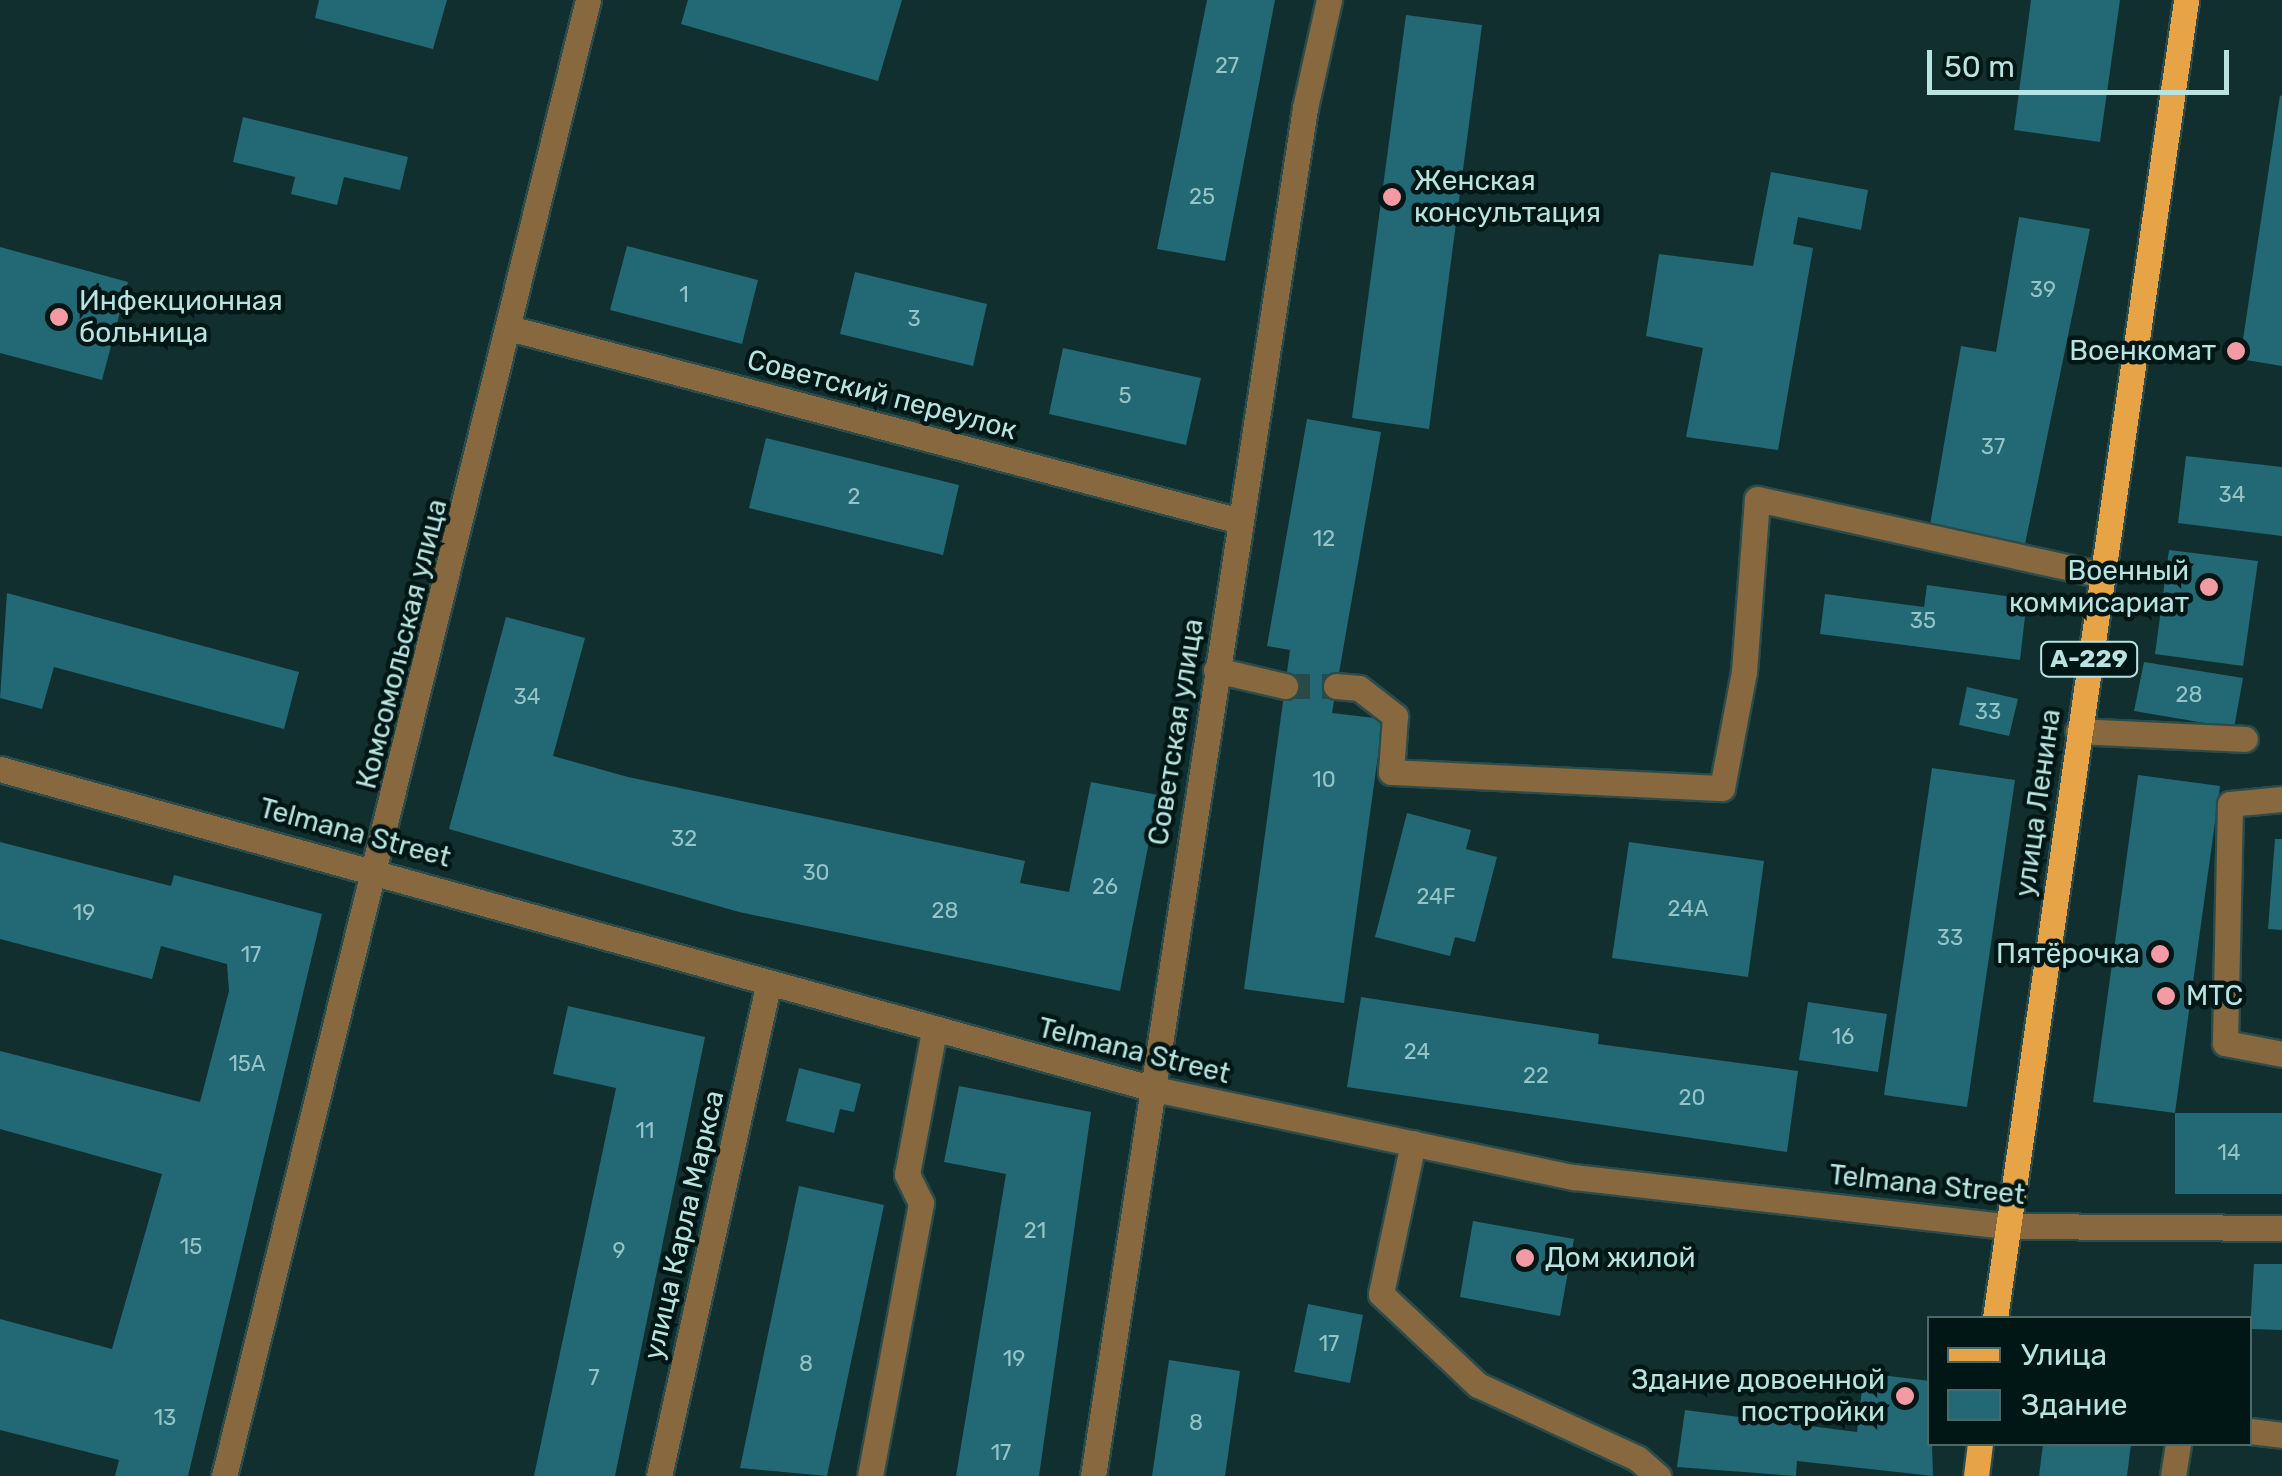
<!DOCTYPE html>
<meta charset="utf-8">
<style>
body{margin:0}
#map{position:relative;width:2282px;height:1476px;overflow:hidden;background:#112f2e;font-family:Rubik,sans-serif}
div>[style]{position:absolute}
.building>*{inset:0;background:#236875}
.minor-tunnel>*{height:25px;margin-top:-12.5px;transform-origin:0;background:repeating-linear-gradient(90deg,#2a4a49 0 25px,transparent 0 37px)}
.roads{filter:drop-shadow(2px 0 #2c4c4b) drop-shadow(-2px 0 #2c4c4b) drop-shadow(0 2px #2c4c4b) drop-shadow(0 -2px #2c4c4b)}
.minor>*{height:25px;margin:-12.5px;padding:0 12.5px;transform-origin:12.5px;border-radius:12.5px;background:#88683e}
.major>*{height:25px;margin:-12.5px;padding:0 12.5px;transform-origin:12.5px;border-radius:12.5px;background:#e7a446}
.dots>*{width:28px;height:28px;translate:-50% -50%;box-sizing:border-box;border:5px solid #001716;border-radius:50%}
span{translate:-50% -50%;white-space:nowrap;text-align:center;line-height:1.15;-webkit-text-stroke:9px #001716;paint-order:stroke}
.number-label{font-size:22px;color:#94c4c6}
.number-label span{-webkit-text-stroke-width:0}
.shield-label span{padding:2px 8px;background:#001716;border:2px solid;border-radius:8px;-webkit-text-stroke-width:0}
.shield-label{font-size:25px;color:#b9e3e1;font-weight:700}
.poi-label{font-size:28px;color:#b9e3e1}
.left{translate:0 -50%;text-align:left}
.right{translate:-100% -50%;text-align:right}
.street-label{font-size:28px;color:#b9e3e1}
.legend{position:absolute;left:1927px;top:1316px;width:325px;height:130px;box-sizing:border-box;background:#001716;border:2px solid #4a6967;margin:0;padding:12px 18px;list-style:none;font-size:30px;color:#b9e3e1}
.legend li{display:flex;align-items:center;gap:20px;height:50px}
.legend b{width:50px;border:2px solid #4a6967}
.scale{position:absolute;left:1927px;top:50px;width:302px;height:45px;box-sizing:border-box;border:5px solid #b9e3e1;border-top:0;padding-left:12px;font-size:30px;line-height:35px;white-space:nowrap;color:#b9e3e1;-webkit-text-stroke:8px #001716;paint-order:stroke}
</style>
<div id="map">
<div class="building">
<div style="clip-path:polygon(319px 0,447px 0,433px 49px,315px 18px)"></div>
<div style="clip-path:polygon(688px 0,902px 0,878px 81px,681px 24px)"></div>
<div style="clip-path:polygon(1207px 0,1275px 0,1225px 261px,1157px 249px)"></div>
<div style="clip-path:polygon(2031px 0,2120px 0,2100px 142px,2014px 130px)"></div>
<div style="clip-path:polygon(1406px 15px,1482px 25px,1429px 429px,1352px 418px)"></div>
<div style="clip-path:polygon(2280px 95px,2282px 96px,2282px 366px,2240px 359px)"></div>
<div style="clip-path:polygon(243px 117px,408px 157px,400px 190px,344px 177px,337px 205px,291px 194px,295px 177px,233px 162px)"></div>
<div style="clip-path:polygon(1771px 172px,1868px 190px,1861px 230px,1798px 217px,1793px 244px,1813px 248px,1778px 450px,1686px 437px,1703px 348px,1646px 336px,1659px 254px,1753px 266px)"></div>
<div style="clip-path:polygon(2019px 217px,2090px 229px,2024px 549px,1929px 531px,1961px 346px,1996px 352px)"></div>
<div style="clip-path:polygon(627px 246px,758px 280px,742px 344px,610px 310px)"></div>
<div style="clip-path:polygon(0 247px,128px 282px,102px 380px,0 353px)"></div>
<div style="clip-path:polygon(855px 272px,987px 304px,973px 366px,840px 334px)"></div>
<div style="clip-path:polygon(1063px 348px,1201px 378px,1186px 445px,1049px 414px)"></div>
<div style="clip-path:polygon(1307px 419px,1381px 432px,1332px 713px,1383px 719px,1344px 1003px,1244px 989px,1290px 650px,1267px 646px)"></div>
<div style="clip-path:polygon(766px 438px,959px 485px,943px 555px,749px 508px)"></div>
<div style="clip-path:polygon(2186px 456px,2282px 467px,2282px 536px,2178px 523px)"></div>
<div style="clip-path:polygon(2169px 550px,2258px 561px,2243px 666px,2155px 654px)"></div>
<div style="clip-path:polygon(1927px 585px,2027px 599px,2020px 660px,1820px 634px,1825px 594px,1924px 607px)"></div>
<div style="clip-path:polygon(7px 593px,299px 672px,284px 729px,54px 667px,42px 709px,0 698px)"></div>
<div style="clip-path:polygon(506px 617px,585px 638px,553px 756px,628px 777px,1025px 861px,1020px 883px,1069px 892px,1091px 782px,1158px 795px,1120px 991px,739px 912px,449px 829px)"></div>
<div style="clip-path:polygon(2144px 662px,2243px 678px,2234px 728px,2134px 711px)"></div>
<div style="clip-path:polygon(1967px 687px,2018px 699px,2009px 736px,1959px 725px)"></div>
<div style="clip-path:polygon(1932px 768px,2015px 780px,1967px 1107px,1884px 1095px)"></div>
<div style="clip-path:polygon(2138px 775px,2220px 786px,2175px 1113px,2093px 1102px)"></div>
<div style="clip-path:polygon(1407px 813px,1471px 830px,1466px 849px,1497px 857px,1475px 942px,1455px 937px,1450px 956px,1375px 937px)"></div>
<div style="clip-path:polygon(2275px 839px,2282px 839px,2282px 930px,2268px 929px)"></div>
<div style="clip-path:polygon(0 842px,171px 886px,174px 875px,322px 914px,188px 1476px,115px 1476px,119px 1460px,0 1430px,0 1319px,112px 1349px,162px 1174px,0 1129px,0 1051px,200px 1102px,229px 991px,227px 964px,161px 946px,152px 979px,0 939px)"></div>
<div style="clip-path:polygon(1629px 842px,1764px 861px,1748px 977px,1612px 958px)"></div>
<div style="clip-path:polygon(1361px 997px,1599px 1034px,1598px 1044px,1798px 1071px,1787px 1152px,1347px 1087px)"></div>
<div style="clip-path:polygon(1808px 1002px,1887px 1014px,1878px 1072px,1799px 1060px)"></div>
<div style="clip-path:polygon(568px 1006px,705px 1037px,615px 1476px,534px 1476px,616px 1088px,553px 1074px)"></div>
<div style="clip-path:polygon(799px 1068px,861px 1084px,854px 1112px,840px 1109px,834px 1133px,786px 1121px)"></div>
<div style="clip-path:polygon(959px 1086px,1091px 1112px,1039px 1476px,956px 1476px,1006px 1174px,944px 1162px)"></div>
<div style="clip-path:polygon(2175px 1113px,2282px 1113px,2282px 1194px,2175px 1194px)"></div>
<div style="clip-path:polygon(799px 1186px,884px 1205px,827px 1476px,740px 1468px)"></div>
<div style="clip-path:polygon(1473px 1221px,1574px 1239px,1560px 1316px,1460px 1297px)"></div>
<div style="clip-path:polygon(2254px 1264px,2282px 1264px,2282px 1330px,2250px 1329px)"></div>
<div style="clip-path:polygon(1308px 1304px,1363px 1315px,1350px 1383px,1294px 1372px)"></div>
<div style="clip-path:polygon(1169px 1360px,1240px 1371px,1225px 1476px,1152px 1476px)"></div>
<div style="clip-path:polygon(1864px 1373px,1930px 1381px,1933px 1476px,1797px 1461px,1796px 1476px,1677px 1467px,1685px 1410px,1857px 1432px)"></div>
<div style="clip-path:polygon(2043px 1444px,2131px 1444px,2127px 1476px,2039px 1476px)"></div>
</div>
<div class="minor-tunnel">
<div style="left:1285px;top:686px;width:51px"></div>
</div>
<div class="roads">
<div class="minor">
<div style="left:509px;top:328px;width:756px;rotate:14.79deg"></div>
<div style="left:1216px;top:670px;width:71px;rotate:13.1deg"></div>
<div style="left:1336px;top:686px;width:23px;rotate:5deg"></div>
<div style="left:1359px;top:688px;width:46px;rotate:37.9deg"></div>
<div style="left:1395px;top:716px;width:56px;rotate:94.1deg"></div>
<div style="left:1391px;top:772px;width:331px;rotate:2.8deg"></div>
<div style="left:1722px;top:788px;width:118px;rotate:-79.3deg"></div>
<div style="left:1744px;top:672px;width:173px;rotate:-85.7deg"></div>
<div style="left:1757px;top:499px;width:353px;rotate:12.4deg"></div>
<div style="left:2078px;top:731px;width:167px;rotate:2.7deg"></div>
<div style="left:0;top:769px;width:1193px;rotate:15.5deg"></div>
<div style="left:1150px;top:1088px;width:433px;rotate:11.9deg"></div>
<div style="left:1574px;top:1177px;width:435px;rotate:6.5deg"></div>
<div style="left:2006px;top:1226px;width:276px;rotate:0.4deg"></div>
<div style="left:2282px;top:799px;width:52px;rotate:174.5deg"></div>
<div style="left:2230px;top:804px;width:239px;rotate:91.2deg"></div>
<div style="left:2225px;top:1043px;width:58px;rotate:10.9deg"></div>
<div style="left:1413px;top:1143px;width:154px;rotate:102deg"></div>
<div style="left:1381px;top:1294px;width:133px;rotate:43.2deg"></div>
<div style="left:1478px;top:1385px;width:175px;rotate:24.7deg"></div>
<div style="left:1637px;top:1458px;width:28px;rotate:41deg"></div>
<div style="left:2250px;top:1431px;width:32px;rotate:7deg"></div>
<div style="left:224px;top:1476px;width:1520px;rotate:-76.15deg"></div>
<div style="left:659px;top:1476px;width:502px;rotate:-77.46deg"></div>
<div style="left:870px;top:1476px;width:278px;rotate:-79.4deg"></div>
<div style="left:921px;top:1203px;width:32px;rotate:-116deg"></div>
<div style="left:907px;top:1174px;width:146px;rotate:-79.3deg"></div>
<div style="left:1093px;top:1476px;width:1384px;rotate:-81.19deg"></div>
<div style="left:1305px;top:108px;width:111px;rotate:-77.5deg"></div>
<div style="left:2173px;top:1476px;width:32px;rotate:-81deg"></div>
</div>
<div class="major">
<div style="left:1995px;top:1318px;width:1332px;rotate:-81.75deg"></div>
<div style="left:1976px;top:1476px;width:32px;rotate:-83deg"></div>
</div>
</div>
<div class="dots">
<div style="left:1392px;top:197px;background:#f49aa4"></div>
<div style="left:59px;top:317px;background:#f49aa4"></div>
<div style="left:2236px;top:351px;background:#f49aa4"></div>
<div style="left:2209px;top:587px;background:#f49aa4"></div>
<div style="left:2160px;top:954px;background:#f49aa4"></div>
<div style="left:2166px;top:996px;background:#f49aa4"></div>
<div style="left:1525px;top:1258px;background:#f49aa4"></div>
<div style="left:1905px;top:1396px;background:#f49aa4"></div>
</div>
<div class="number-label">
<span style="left:1227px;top:66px">27</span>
<span style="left:1202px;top:197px">25</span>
<span style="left:2043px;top:290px">39</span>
<span style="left:684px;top:295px">1</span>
<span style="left:914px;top:319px">3</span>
<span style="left:1125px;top:396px">5</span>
<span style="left:1993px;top:447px">37</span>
<span style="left:2232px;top:495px">34</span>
<span style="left:854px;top:497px">2</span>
<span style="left:1324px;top:539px">12</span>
<span style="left:1923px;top:621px">35</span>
<span style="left:2189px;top:695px">28</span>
<span style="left:527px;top:697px">34</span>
<span style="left:1988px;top:712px">33</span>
<span style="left:1324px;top:780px">10</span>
<span style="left:684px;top:839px">32</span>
<span style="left:816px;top:873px">30</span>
<span style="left:1105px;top:887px">26</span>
<span style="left:1436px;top:897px">24F</span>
<span style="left:1688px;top:909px">24А</span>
<span style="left:945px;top:911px">28</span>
<span style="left:84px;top:913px">19</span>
<span style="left:1950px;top:938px">33</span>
<span style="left:251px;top:955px">17</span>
<span style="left:1843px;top:1037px">16</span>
<span style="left:1417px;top:1052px">24</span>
<span style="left:247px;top:1064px">15А</span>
<span style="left:1536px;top:1076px">22</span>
<span style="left:1692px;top:1098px">20</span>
<span style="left:645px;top:1131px">11</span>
<span style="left:2229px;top:1153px">14</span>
<span style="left:1035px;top:1231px">21</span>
<span style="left:191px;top:1247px">15</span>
<span style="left:619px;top:1251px">9</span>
<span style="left:1329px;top:1344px">17</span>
<span style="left:1014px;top:1359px">19</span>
<span style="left:806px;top:1364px">8</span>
<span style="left:594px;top:1378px">7</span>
<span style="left:165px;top:1418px">13</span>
<span style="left:1196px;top:1423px">8</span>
<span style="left:1001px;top:1453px">17</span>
</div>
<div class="shield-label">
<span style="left:2089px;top:659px">А-229</span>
</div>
<div class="poi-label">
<span class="left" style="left:1414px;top:197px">Женская<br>консультация</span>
<span class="left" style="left:79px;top:317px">Инфекционная<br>больница</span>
<span class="right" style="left:2216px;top:351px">Военкомат</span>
<span class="right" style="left:2189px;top:587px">Военный<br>коммисариат</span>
<span class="right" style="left:2140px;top:954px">Пятёрочка</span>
<span class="left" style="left:2186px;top:996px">МТС</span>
<span class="left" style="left:1545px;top:1258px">Дом жилой</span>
<span class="right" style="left:1885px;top:1396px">Здание довоенной<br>постройки</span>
</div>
<div class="street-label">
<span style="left:882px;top:395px;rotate:15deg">Советский переулок</span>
<span style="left:402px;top:644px;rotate:-76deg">Комсомольская улица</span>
<span style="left:1176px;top:732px;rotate:-81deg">Советская улица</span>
<span style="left:2038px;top:803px;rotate:-82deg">улица Ленина</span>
<span style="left:355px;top:833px;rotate:15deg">Telmana Street</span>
<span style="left:1134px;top:1051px;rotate:14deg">Telmana Street</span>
<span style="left:1927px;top:1185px;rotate:6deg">Telmana Street</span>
<span style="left:684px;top:1225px;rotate:-77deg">улица Карла Маркса</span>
</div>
<ul class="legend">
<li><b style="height:12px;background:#e7a446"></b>Улица</li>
<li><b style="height:28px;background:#236875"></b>Здание</li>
</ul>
<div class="scale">50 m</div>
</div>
